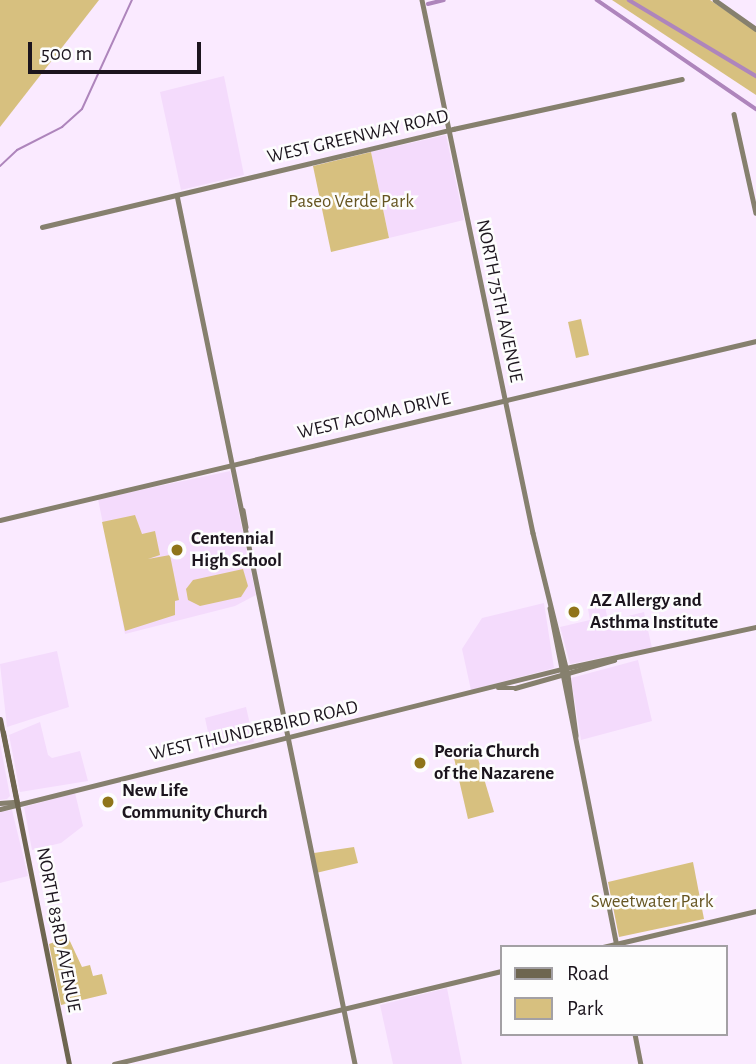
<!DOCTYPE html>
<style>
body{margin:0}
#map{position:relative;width:756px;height:1064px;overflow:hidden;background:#faeaff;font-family:"Alegreya Sans",sans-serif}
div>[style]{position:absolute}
.built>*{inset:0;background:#f4dbfc}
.green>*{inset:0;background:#d7c07f}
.stream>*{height:2px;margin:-1px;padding:0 1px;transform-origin:1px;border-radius:1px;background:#ae85bc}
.canal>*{height:3.5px;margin:-1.75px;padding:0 1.75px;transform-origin:1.75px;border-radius:1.75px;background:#ae85bc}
.secondary>*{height:4.5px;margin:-2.25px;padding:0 2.25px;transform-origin:2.25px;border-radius:2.25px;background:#86806e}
.primary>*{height:5px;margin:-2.5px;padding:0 2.5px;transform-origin:2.5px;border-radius:2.5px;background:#6e6650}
.dots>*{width:19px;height:19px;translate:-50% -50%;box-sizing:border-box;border:4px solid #fdfdfd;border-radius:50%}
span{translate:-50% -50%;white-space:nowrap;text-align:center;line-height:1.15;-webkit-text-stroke:5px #fdfdfd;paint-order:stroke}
.street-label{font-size:19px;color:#1c151e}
.park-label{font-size:19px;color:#652}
.poi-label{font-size:19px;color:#1c151e;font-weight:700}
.left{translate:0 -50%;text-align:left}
.legend{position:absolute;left:500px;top:945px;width:228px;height:91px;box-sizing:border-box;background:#fdfdfd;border:2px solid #a3a0a4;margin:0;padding:9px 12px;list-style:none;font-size:21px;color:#1c151e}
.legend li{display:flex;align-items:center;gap:14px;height:35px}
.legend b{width:35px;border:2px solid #a3a0a4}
.scale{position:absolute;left:28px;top:42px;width:173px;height:32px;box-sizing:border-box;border:4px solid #1c151e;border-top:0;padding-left:9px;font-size:21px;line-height:24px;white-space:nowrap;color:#1c151e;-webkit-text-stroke:5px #fdfdfd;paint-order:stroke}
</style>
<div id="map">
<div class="built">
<div style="clip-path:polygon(224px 76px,244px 175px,181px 190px,160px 92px)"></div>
<div style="clip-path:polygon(446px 135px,464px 220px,389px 238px,371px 152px)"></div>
<div style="clip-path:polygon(230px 471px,256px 595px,235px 606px,125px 634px,98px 499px)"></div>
<div style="clip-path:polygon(544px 603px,554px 668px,471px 690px,462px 649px,482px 618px)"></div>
<div style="clip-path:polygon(605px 606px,608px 621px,644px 612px,652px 648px,570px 664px,560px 627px,590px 620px,588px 609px)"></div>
<div style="clip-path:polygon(57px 651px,69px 707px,7px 727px,0 664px)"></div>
<div style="clip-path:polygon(638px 660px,652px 721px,581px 740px,571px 678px)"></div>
<div style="clip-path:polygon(246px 707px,254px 742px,212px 751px,205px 718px)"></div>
<div style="clip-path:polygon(40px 722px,48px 755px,52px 758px,80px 751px,88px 781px,20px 792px,9px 735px)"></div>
<div style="clip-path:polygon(0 743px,10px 796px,7px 799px,0 800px)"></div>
<div style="clip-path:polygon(75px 793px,83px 826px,61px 843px,32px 850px,24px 807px)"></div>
<div style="clip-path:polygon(12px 810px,28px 876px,0 883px,0 812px)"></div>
<div style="clip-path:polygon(447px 988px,462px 1064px,393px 1064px,380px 1005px)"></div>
</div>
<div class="green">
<div style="clip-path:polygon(0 0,99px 0,0 127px)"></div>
<div style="clip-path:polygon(612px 0,710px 0,756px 31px,756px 95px)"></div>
<div style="clip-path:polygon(371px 152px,389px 238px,331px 252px,313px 166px)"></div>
<div style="clip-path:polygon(581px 319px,589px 355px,576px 358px,568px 322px)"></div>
<div style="clip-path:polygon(135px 515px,142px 534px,155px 531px,160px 555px,148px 559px,170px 555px,179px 600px,175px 601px,175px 615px,125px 631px,102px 522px)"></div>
<div style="clip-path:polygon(243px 569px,248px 586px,241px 597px,200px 606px,188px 600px,186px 589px,193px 580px)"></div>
<div style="clip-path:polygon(476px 752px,494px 812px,468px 819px,454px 758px)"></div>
<div style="clip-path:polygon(354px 847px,358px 863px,316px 873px,314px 853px)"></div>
<div style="clip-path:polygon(693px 862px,704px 919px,619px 937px,608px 882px)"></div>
<div style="clip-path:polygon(68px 937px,82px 967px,90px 965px,93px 976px,102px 974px,107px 994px,61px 1005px,49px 944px)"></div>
</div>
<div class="stream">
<div style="left:0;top:166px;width:23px;rotate:-43deg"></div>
<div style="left:17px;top:150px;width:51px;rotate:-27.1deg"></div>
<div style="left:62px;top:127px;width:27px;rotate:-42deg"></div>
<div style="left:82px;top:109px;width:120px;rotate:-65.4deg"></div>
</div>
<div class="canal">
<div style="left:597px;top:0;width:193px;rotate:34.4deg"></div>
<div style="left:629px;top:0;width:148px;rotate:30.9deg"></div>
<div style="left:428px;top:4px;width:16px;rotate:-14deg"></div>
</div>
<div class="secondary">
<div style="left:422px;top:0;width:544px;rotate:78.24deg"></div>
<div style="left:533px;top:533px;width:146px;rotate:76.2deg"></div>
<div style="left:568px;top:675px;width:61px;rotate:82.4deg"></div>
<div style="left:715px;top:0;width:50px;rotate:35.3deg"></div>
<div style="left:734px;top:114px;width:101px;rotate:77.5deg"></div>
<div style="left:177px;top:195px;width:887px;rotate:78.42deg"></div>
<div style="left:42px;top:227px;width:423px;rotate:-13.4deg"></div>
<div style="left:453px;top:129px;width:234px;rotate:-12.3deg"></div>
<div style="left:243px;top:510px;width:17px;rotate:80deg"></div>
<div style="left:0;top:520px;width:777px;rotate:-13.32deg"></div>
<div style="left:550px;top:608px;width:346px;rotate:78.8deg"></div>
<div style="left:498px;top:688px;width:17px"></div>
<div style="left:515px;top:688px;width:103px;rotate:-15.8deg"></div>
<div style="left:0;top:803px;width:16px;rotate:-4deg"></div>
<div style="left:0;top:809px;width:583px;rotate:-13.99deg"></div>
<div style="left:566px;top:668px;width:194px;rotate:-12.2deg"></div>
<div style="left:603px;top:947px;width:157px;rotate:-13.2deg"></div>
<div style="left:635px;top:1034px;width:31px;rotate:79deg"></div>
<div style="left:114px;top:1064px;width:399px;rotate:-13.5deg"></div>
</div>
<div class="primary">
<div style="left:0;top:719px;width:352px;rotate:78.7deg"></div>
<div style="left:3px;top:732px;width:71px;rotate:78.7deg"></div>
</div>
<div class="dots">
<div style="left:177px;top:550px;background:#8f7419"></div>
<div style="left:574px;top:612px;background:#8f7419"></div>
<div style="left:420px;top:763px;background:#8f7419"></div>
<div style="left:108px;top:802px;background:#8f7419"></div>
</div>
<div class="street-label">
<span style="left:358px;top:137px;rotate:-13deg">WEST GREENWAY ROAD</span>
<span style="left:499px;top:301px;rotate:78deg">NORTH 75TH AVENUE</span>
<span style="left:374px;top:416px;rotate:-13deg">WEST ACOMA DRIVE</span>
<span style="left:254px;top:731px;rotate:-13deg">WEST THUNDERBIRD ROAD</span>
<span style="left:58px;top:930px;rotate:79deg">NORTH 83RD AVENUE</span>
</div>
<div class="park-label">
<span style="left:351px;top:202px">Paseo Verde Park</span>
<span style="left:652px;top:902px">Sweetwater Park</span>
</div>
<div class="poi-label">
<span class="left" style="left:191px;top:550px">Centennial<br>High School</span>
<span class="left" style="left:590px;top:612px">AZ Allergy and<br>Asthma Institute</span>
<span class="left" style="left:434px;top:763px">Peoria Church<br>of the Nazarene</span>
<span class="left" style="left:122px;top:802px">New Life<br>Community Church</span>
</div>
<ul class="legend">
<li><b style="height:9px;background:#6e6650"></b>Road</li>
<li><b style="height:19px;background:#d7c07f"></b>Park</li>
</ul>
<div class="scale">500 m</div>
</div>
